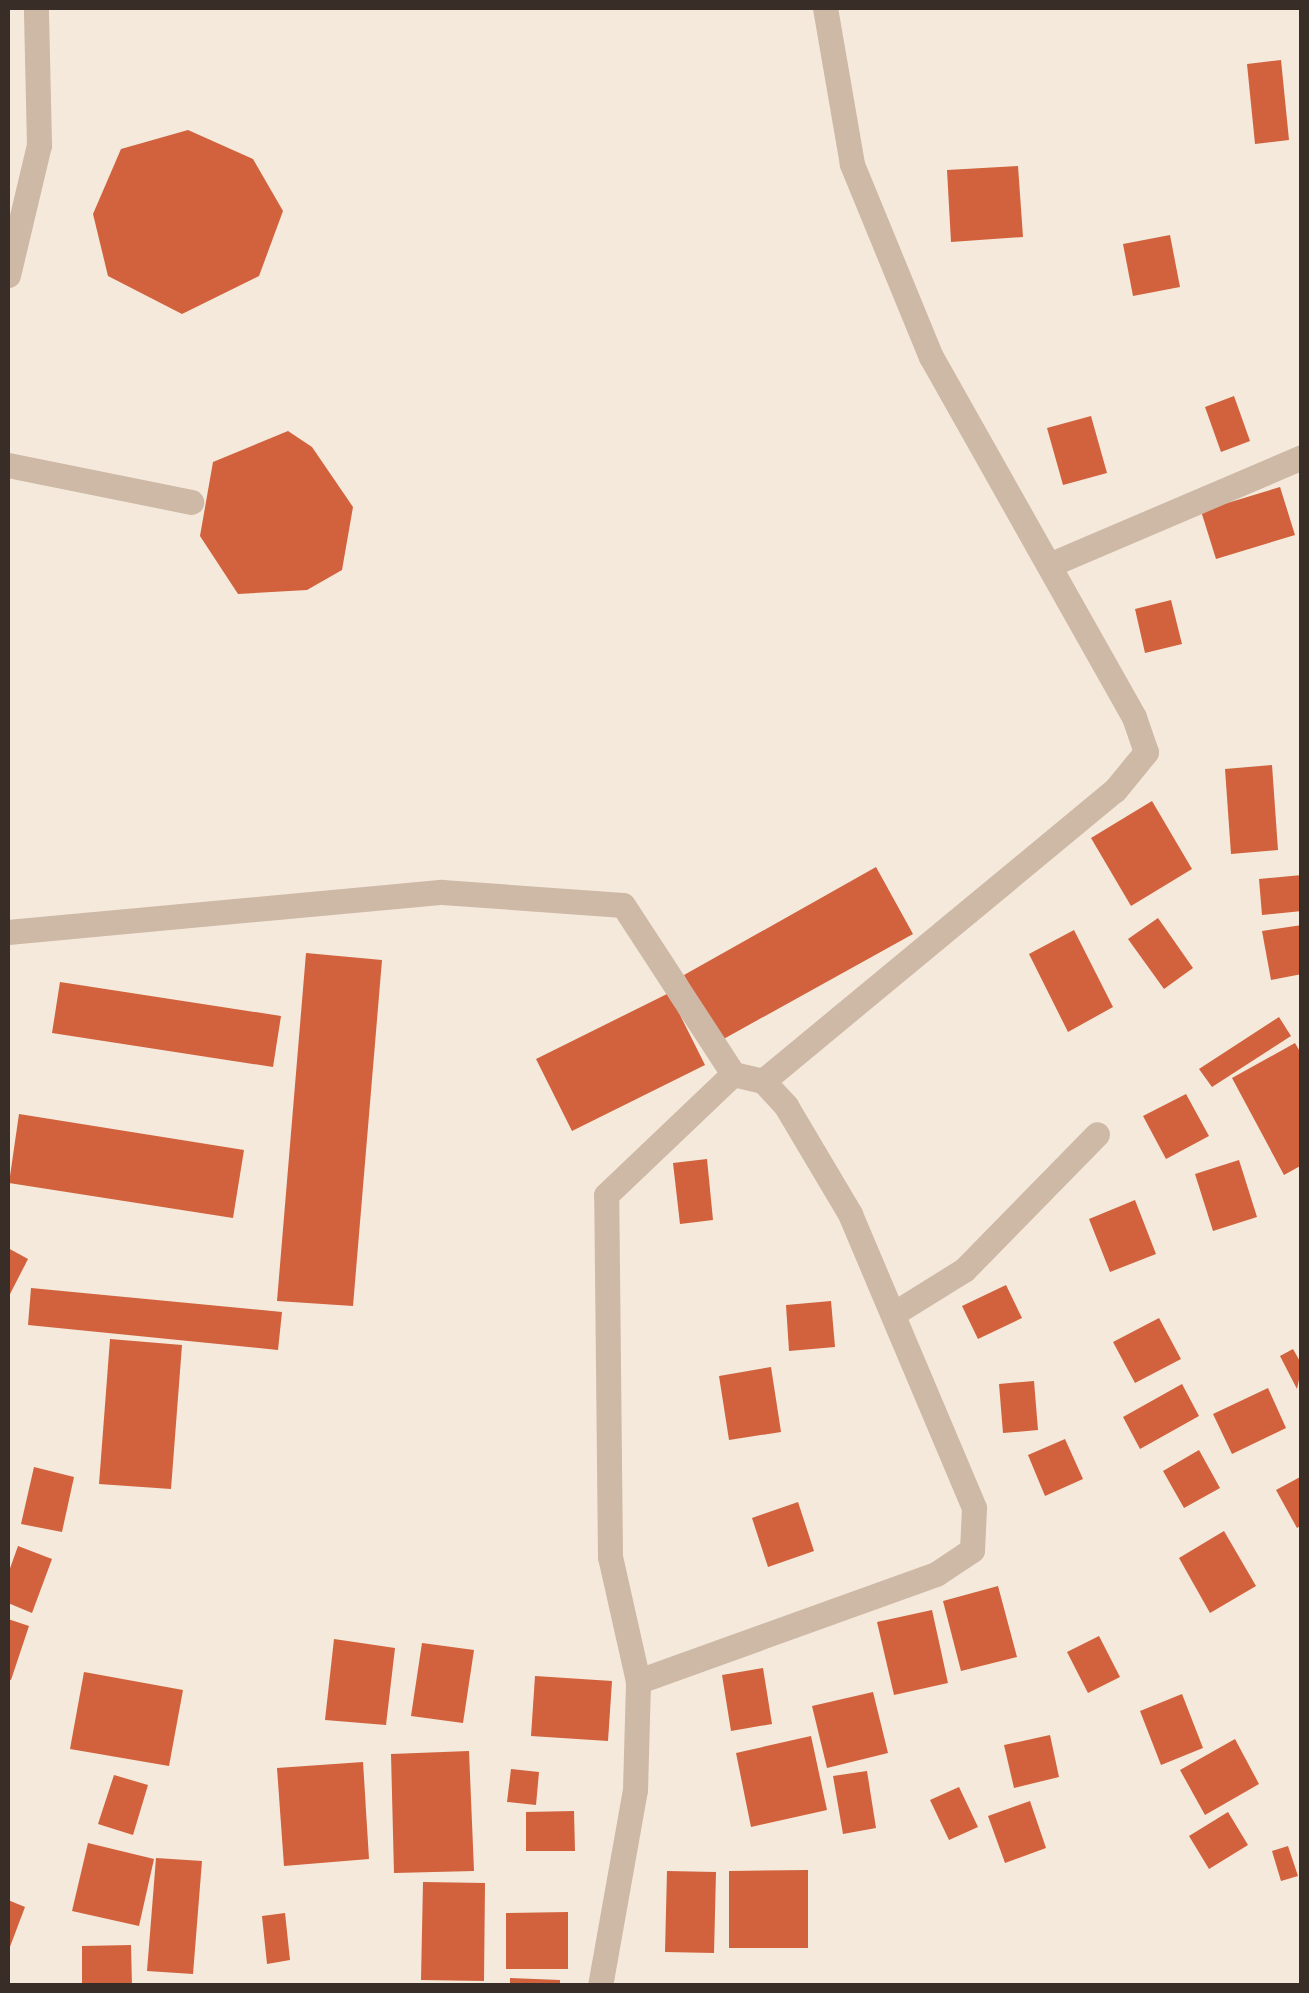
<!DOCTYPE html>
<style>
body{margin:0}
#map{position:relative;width:1309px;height:1993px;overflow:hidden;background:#f4e9db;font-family:Poppins,sans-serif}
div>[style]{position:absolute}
.building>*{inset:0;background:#d1623d}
.minor>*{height:25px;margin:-12.5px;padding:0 12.5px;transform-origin:12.5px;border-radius:12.5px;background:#ceb8a6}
span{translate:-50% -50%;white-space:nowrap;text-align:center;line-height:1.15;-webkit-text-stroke:10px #fbf3e8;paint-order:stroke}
.frame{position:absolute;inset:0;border:10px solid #392d27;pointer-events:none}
</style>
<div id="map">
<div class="building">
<div style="clip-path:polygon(1281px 60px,1289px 140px,1255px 144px,1247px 64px)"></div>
<div style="clip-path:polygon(188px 130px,253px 159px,283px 211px,259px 276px,182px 314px,108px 276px,93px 214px,121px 149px)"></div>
<div style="clip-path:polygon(1018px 166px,1023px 237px,951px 242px,947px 170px)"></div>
<div style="clip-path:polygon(1170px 235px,1180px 287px,1133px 296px,1123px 244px)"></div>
<div style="clip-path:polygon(1234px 396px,1250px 441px,1221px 452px,1205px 407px)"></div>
<div style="clip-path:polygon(1091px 416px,1107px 473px,1063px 485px,1047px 428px)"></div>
<div style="clip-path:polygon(288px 431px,312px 447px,353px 507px,342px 570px,307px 590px,238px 594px,200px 536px,213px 462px)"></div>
<div style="clip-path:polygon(1280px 487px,1295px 535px,1216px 559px,1201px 511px)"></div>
<div style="clip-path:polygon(1171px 600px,1182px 644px,1145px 653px,1135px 609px)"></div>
<div style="clip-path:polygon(1272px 765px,1278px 850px,1231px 854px,1225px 769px)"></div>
<div style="clip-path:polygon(1152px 801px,1192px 869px,1131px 906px,1091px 838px)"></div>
<div style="clip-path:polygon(876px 867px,913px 934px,720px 1041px,684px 975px)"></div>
<div style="clip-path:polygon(1302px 875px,1302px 911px,1262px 915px,1259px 879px)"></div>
<div style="clip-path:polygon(1158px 918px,1193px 968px,1164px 989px,1128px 939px)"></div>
<div style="clip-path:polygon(1302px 925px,1302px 974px,1271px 980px,1262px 931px)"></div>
<div style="clip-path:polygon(1074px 930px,1113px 1007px,1068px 1032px,1029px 954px)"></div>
<div style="clip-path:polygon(306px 953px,382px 960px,353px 1306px,277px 1301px)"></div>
<div style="clip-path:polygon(60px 982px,281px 1016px,273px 1067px,52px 1033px)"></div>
<div style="clip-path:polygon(669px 993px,705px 1065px,572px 1131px,536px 1059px)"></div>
<div style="clip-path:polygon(1279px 1017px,1291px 1036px,1212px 1087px,1199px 1069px)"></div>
<div style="clip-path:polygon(1295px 1043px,1302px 1055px,1302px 1165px,1284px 1175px,1232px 1078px)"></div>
<div style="clip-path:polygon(1186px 1094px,1209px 1136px,1166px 1159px,1143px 1116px)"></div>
<div style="clip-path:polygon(19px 1114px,244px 1150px,233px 1218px,9px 1183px)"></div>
<div style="clip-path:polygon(707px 1159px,713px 1220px,680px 1224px,673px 1163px)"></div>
<div style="clip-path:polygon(1239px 1160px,1257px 1217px,1213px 1231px,1195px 1174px)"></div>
<div style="clip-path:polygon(1135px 1200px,1156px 1254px,1110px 1272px,1089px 1219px)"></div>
<div style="clip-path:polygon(8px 1248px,28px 1259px,8px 1298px)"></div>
<div style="clip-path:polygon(1006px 1285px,1022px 1318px,978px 1339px,962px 1306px)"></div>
<div style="clip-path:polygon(31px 1288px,282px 1312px,278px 1350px,28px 1325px)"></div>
<div style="clip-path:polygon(831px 1301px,835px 1347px,789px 1351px,786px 1305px)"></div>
<div style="clip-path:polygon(1159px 1318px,1181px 1359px,1135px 1383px,1113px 1342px)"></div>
<div style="clip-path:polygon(110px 1339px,182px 1345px,171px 1489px,99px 1484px)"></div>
<div style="clip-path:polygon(1293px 1349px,1302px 1365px,1297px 1389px,1280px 1356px)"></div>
<div style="clip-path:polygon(771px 1367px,781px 1432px,729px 1440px,719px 1376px)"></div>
<div style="clip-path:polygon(1034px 1381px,1038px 1430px,1003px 1433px,999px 1384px)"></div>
<div style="clip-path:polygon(1182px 1384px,1199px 1416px,1140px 1449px,1123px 1417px)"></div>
<div style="clip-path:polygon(1268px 1388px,1286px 1428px,1232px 1454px,1213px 1414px)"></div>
<div style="clip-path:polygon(1065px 1439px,1083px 1479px,1045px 1496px,1028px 1455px)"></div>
<div style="clip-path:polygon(1199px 1450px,1220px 1488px,1184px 1508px,1163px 1471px)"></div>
<div style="clip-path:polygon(34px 1467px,74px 1477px,62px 1532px,21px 1524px)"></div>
<div style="clip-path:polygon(1302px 1476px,1302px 1525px,1297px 1528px,1276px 1490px)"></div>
<div style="clip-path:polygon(798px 1502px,814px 1551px,768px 1567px,752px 1518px)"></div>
<div style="clip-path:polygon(1224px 1531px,1256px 1586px,1210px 1613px,1179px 1558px)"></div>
<div style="clip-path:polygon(18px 1546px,52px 1559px,32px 1613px,8px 1603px,8px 1574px)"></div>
<div style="clip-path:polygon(998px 1586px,1017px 1657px,961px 1671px,943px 1601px)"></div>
<div style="clip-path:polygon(932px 1610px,948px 1683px,894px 1695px,877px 1622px)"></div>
<div style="clip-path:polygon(8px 1619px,29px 1626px,11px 1680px,8px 1679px)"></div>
<div style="clip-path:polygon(1099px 1636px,1120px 1677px,1088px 1693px,1067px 1652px)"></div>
<div style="clip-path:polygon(334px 1639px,395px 1648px,386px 1725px,325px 1720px)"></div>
<div style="clip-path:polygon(422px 1643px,474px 1650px,463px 1723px,411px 1716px)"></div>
<div style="clip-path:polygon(763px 1668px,772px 1724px,731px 1731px,722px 1675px)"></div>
<div style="clip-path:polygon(84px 1672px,183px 1690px,169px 1766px,70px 1749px)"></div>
<div style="clip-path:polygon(535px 1676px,612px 1681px,608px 1741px,531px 1736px)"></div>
<div style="clip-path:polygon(873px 1692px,888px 1753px,827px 1768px,812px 1706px)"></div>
<div style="clip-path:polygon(1182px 1694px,1203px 1748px,1161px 1765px,1140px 1711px)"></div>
<div style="clip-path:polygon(1050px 1735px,1059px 1777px,1014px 1788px,1004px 1745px)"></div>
<div style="clip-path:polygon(811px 1736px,827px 1810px,751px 1827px,736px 1753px)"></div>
<div style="clip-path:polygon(1235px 1739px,1259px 1784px,1205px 1815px,1180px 1770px)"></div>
<div style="clip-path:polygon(469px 1751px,474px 1871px,394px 1873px,391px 1754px)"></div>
<div style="clip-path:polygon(363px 1762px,369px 1859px,284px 1866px,277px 1768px)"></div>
<div style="clip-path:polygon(511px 1769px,539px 1772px,536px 1805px,507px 1802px)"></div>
<div style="clip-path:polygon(867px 1771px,876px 1828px,843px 1834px,833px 1776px)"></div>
<div style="clip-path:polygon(114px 1775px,148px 1785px,133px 1835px,98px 1824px)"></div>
<div style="clip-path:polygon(959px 1787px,978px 1827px,949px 1840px,930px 1800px)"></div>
<div style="clip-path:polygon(1030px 1801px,1046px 1848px,1005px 1863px,988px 1816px)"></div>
<div style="clip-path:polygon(574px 1811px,575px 1851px,526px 1851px,526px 1812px)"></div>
<div style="clip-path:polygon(1228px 1812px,1248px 1845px,1209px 1869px,1189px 1836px)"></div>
<div style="clip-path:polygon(88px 1843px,154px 1859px,139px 1926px,72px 1911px)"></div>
<div style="clip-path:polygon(1288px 1846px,1298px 1876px,1281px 1881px,1272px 1851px)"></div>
<div style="clip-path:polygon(156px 1858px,202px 1861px,193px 1974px,147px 1971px)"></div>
<div style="clip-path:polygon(808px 1870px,808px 1948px,729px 1948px,729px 1871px)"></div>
<div style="clip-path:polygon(667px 1871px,716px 1872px,714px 1953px,665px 1952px)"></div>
<div style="clip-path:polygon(423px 1882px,485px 1883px,484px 1981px,421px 1980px)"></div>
<div style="clip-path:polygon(8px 1900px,25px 1907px,8px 1952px)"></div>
<div style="clip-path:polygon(568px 1912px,568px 1969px,506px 1969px,506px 1913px)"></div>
<div style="clip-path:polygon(285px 1913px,290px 1960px,267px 1964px,262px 1916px)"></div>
<div style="clip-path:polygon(131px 1945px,132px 1986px,82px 1986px,82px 1946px)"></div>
<div style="clip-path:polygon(510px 1978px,560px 1980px,560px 1986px,510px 1986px)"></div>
</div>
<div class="minor">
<div style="left:8px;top:275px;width:134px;rotate:-76.6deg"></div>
<div style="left:39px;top:145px;width:137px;rotate:-91.3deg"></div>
<div style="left:8px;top:465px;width:187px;rotate:11.4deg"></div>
<div style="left:1049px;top:565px;width:275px;rotate:-23.1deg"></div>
<div style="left:8px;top:932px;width:436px;rotate:-5.3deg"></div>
<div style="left:442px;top:892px;width:181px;rotate:4.1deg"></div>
<div style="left:623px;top:905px;width:202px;rotate:56.9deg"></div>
<div style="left:733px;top:1074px;width:31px;rotate:13deg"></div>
<div style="left:763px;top:1081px;width:34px;rotate:47deg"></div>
<div style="left:786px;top:1106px;width:126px;rotate:59.3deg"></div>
<div style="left:850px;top:1214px;width:319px;rotate:67.1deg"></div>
<div style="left:974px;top:1508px;width:42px;rotate:92.7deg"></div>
<div style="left:972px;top:1550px;width:43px;rotate:146.3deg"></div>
<div style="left:936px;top:1574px;width:317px;rotate:160.2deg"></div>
<div style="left:763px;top:1081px;width:457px;rotate:-39.6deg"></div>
<div style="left:1115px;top:790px;width:49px;rotate:-50.8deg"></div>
<div style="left:1146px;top:752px;width:37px;rotate:-109deg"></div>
<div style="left:1134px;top:717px;width:413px;rotate:-119.4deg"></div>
<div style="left:931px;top:357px;width:209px;rotate:-112.3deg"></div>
<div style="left:852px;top:164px;width:158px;rotate:-99.8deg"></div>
<div style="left:893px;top:1314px;width:84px;rotate:-31.8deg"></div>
<div style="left:964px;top:1270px;width:190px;rotate:-45.6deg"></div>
<div style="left:600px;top:1986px;width:199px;rotate:-79.9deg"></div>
<div style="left:635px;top:1790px;width:109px;rotate:-88.4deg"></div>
<div style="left:638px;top:1681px;width:127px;rotate:-102.7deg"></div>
<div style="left:610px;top:1557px;width:362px;rotate:-90.6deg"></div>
<div style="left:606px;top:1195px;width:175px;rotate:-43.6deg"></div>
</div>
<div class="frame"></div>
</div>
